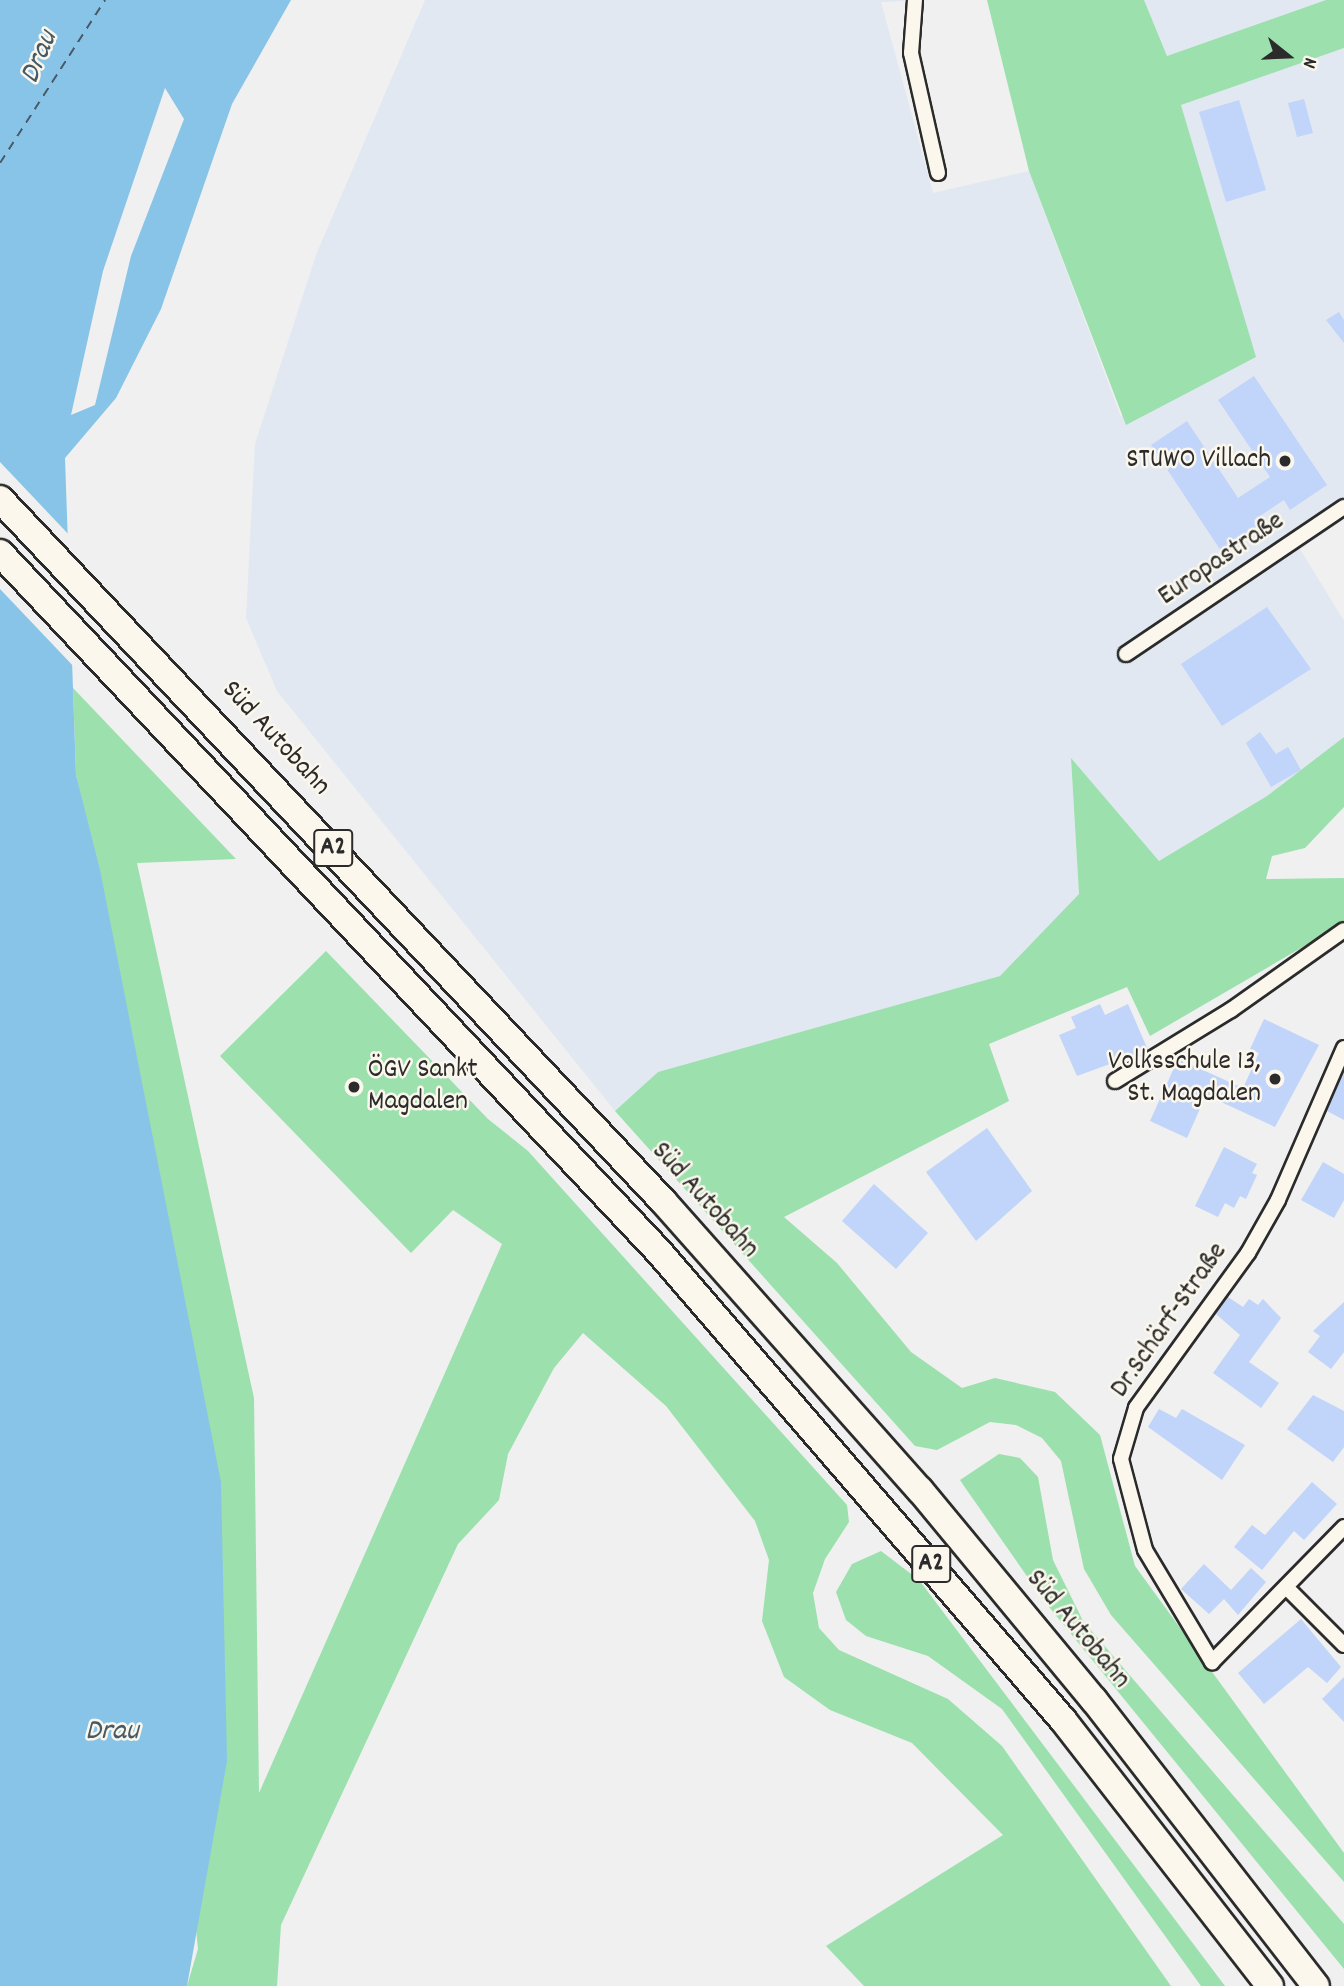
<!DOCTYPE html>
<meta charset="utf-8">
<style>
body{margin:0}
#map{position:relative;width:1344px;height:1986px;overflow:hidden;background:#eff0ef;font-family:Dekko,sans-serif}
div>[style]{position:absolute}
.built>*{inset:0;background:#e1e8f2}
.green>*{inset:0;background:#9be0ad}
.water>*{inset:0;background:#88c4e8}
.pier>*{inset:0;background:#eff0ef}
.ferry>*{height:2px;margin-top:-1px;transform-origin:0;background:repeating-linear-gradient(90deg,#475964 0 9px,transparent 0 16px)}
.building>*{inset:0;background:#c1d4f9}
.roads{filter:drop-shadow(2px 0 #2b2b2b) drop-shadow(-2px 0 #2b2b2b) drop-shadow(0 2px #2b2b2b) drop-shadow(0 -2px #2b2b2b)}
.street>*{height:14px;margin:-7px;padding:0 7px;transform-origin:7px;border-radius:7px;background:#fbf7ec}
.highway>*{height:26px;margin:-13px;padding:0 13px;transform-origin:13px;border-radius:13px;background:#fbf7ec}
.dots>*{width:19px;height:19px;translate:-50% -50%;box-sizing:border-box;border:4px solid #fbf7ec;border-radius:50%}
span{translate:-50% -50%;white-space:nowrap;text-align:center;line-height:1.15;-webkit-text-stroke:5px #fbf7ec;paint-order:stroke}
.shield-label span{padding:2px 5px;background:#fbf7ec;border:2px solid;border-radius:5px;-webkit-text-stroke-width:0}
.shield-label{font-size:26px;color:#2b2b2b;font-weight:700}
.poi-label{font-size:28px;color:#2b2b2b}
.right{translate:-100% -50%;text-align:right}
.left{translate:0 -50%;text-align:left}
.street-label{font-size:28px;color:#2b2b2b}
.water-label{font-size:30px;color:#475964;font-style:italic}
.north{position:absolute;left:1253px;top:21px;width:70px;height:70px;-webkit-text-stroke:5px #fbf7ec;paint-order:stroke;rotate:108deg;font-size:19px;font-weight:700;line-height:28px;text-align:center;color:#2b2b2b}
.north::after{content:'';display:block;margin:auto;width:24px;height:32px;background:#2b2b2b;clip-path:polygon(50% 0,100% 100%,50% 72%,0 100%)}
</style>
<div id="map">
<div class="built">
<div style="clip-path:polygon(425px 0,926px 0,881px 2px,933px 193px,1029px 171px,1121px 417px,1213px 213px,1181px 105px,1344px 48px,1344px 519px,1300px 549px,1344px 621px,1344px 737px,1267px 796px,1159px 861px,1071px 759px,1079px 894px,1000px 976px,658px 1072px,615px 1111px,277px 691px,246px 618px,255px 444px,316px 255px)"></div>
<div style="clip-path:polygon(1144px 0,1326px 0,1167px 56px)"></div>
</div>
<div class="green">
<div style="clip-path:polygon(987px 0,1144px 0,1167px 56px,1326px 0,1344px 0,1344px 48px,1181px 105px,1256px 357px,1126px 425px,1029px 171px)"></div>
<div style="clip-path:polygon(73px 688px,236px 859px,137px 863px,254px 1398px,259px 1793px,502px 1244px,453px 1210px,411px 1253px,220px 1056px,326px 951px,488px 1119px,528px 1151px,847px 1505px,849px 1522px,825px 1559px,813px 1593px,819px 1628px,839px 1650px,948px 1699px,1002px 1746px,1171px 1986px,864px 1986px,826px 1946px,1003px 1835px,912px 1743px,830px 1710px,784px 1677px,762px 1621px,769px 1560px,755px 1521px,666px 1406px,583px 1333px,554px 1368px,508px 1454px,499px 1500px,458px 1544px,281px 1925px,277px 1986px,187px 1986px,198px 1949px,86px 819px,76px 775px)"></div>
<div style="clip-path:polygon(1344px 737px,1344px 807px,1305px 848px,1272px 856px,1266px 879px,1344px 878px,1344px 923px,1150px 1036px,1127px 987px,989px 1044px,1009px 1101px,784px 1217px,837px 1263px,911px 1352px,962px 1388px,995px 1378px,1055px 1392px,1100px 1435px,1135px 1566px,1344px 1853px,1344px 1882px,1111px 1615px,1084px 1569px,1061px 1461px,1042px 1438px,1016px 1425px,990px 1422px,937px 1450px,915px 1446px,615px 1111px,658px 1072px,1000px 976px,1079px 894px,1071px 758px,1159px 861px,1267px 796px)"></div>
<div style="clip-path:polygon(999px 1454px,1020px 1458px,1038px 1477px,1053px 1560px,1083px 1621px,1344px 1924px,1344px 1969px,1045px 1602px,964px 1486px,960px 1480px)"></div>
<div style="clip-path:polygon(881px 1551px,919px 1580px,1225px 1986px,1201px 1986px,1002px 1709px,928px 1656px,866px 1636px,846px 1620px,836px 1592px,852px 1564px)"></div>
</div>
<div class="water">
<div style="clip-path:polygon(evenodd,0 0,291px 0,232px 104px,161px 309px,116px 398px,65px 458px,76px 775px,100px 870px,221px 1482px,227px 1761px,187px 1986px,0 1986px,0 0,165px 88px,184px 119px,131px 256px,95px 405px,71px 415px,103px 271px,165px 88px)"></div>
</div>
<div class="pier">
<div style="clip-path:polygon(0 462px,72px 538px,76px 669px,0 589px)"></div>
</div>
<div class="ferry">
<div style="left:0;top:163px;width:194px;rotate:-57.2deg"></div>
</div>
<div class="building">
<div style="clip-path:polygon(1304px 99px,1313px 133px,1297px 137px,1288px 103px)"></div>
<div style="clip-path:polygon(1239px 100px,1266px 190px,1226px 202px,1199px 112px)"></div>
<div style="clip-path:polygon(1339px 312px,1344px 320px,1344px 343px,1326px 320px)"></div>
<div style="clip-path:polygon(1254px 376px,1327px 485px,1290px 510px,1284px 500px,1254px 520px,1260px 529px,1223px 554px,1151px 445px,1187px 421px,1238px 498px,1270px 477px,1218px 400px)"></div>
<div style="clip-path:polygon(1267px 607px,1311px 669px,1222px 726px,1181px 664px)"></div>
<div style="clip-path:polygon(1260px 732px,1276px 754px,1288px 747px,1301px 770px,1271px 787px,1246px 743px)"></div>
<div style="clip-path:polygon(1100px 1004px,1105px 1015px,1128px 1004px,1148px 1050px,1077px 1076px,1059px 1035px,1076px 1028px,1071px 1017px)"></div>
<div style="clip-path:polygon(1264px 1019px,1319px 1045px,1275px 1127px,1206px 1095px,1187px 1138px,1150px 1121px,1178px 1059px,1243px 1088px,1259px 1053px,1250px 1049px)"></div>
<div style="clip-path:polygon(1344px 1072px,1344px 1120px,1327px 1111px)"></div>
<div style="clip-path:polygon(987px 1128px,1032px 1191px,976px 1241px,926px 1172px)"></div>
<div style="clip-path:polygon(1224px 1147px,1257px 1164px,1252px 1173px,1257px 1175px,1246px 1199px,1240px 1196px,1234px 1208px,1225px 1203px,1218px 1217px,1195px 1206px)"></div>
<div style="clip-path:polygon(1323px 1162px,1344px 1174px,1344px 1200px,1334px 1218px,1301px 1200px)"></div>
<div style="clip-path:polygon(874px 1184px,928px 1233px,896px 1269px,842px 1221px)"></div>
<div style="clip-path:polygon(1228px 1297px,1243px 1307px,1249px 1299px,1258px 1305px,1263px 1299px,1281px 1318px,1249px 1362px,1279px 1383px,1261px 1408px,1213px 1373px,1240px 1335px,1216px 1314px)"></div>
<div style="clip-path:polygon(1344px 1302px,1344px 1352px,1331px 1369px,1308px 1352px,1320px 1336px,1313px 1331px)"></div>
<div style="clip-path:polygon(1313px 1395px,1344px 1411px,1344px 1447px,1333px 1462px,1287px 1429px)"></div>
<div style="clip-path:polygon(1159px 1409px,1176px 1418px,1182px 1409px,1245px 1445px,1222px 1480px,1148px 1427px)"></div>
<div style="clip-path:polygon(1312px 1482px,1337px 1504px,1304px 1540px,1294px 1531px,1262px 1570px,1234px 1547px,1252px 1525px,1265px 1535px)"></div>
<div style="clip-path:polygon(1204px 1564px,1231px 1590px,1251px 1568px,1266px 1582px,1238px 1615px,1224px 1599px,1209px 1614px,1181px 1589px)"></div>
<div style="clip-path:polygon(1301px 1619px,1341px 1667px,1327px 1683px,1308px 1667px,1264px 1704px,1238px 1673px)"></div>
<div style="clip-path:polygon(1344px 1677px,1344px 1722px,1322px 1699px)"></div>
</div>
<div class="roads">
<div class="street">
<div style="left:915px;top:0;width:53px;rotate:94.3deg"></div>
<div style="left:911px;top:53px;width:123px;rotate:77.3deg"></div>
<div style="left:1126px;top:654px;width:263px;rotate:-34deg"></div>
<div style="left:1344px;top:1048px;width:166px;rotate:113.5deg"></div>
<div style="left:1278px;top:1200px;width:61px;rotate:119.5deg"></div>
<div style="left:1248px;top:1253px;width:191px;rotate:125.9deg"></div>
<div style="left:1136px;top:1408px;width:53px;rotate:106.4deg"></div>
<div style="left:1121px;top:1459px;width:94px;rotate:75.2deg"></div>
<div style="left:1145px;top:1550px;width:131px;rotate:59.1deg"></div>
<div style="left:1212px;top:1662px;width:189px;rotate:-45.6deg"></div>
<div style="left:1115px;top:1081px;width:136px;rotate:-31.5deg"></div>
<div style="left:1231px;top:1010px;width:138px;rotate:-35.3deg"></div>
<div style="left:1286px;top:1587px;width:82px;rotate:45deg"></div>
</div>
<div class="highway">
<div style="left:0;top:499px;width:966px;rotate:46.64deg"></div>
<div style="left:663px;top:1201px;width:387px;rotate:48.4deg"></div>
<div style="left:920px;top:1490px;width:273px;rotate:50.4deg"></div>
<div style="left:1094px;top:1700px;width:362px;rotate:52.2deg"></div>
<div style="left:0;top:553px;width:962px;rotate:46.68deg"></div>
<div style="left:660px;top:1253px;width:617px;rotate:49.21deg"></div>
<div style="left:1063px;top:1720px;width:337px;rotate:52.1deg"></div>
</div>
</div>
<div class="dots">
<div style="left:1285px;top:461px;background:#2b2b2b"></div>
<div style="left:1275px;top:1079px;background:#2b2b2b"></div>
<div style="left:354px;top:1087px;background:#2b2b2b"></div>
</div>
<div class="shield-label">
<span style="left:333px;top:848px">A2</span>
<span style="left:931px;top:1564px">A2</span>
</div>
<div class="poi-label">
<span class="right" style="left:1271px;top:461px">STUWO Villach</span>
<span class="right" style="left:1261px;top:1079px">Volksschule 13,<br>St. Magdalen</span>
<span class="left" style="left:368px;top:1087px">ÖGV Sankt<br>Magdalen</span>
</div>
<div class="street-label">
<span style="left:1222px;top:560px;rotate:-34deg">Europastraße</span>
<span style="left:275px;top:739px;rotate:47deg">Süd Autobahn</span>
<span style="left:704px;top:1201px;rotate:48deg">Süd Autobahn</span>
<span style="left:1170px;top:1321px;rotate:-55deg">Dr.Schärf-Straße</span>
<span style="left:1077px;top:1630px;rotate:50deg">Süd Autobahn</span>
</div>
<div class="water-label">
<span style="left:41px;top:58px;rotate:-67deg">Drau</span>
<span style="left:112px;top:1733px">Drau</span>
</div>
<div class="north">N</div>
</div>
